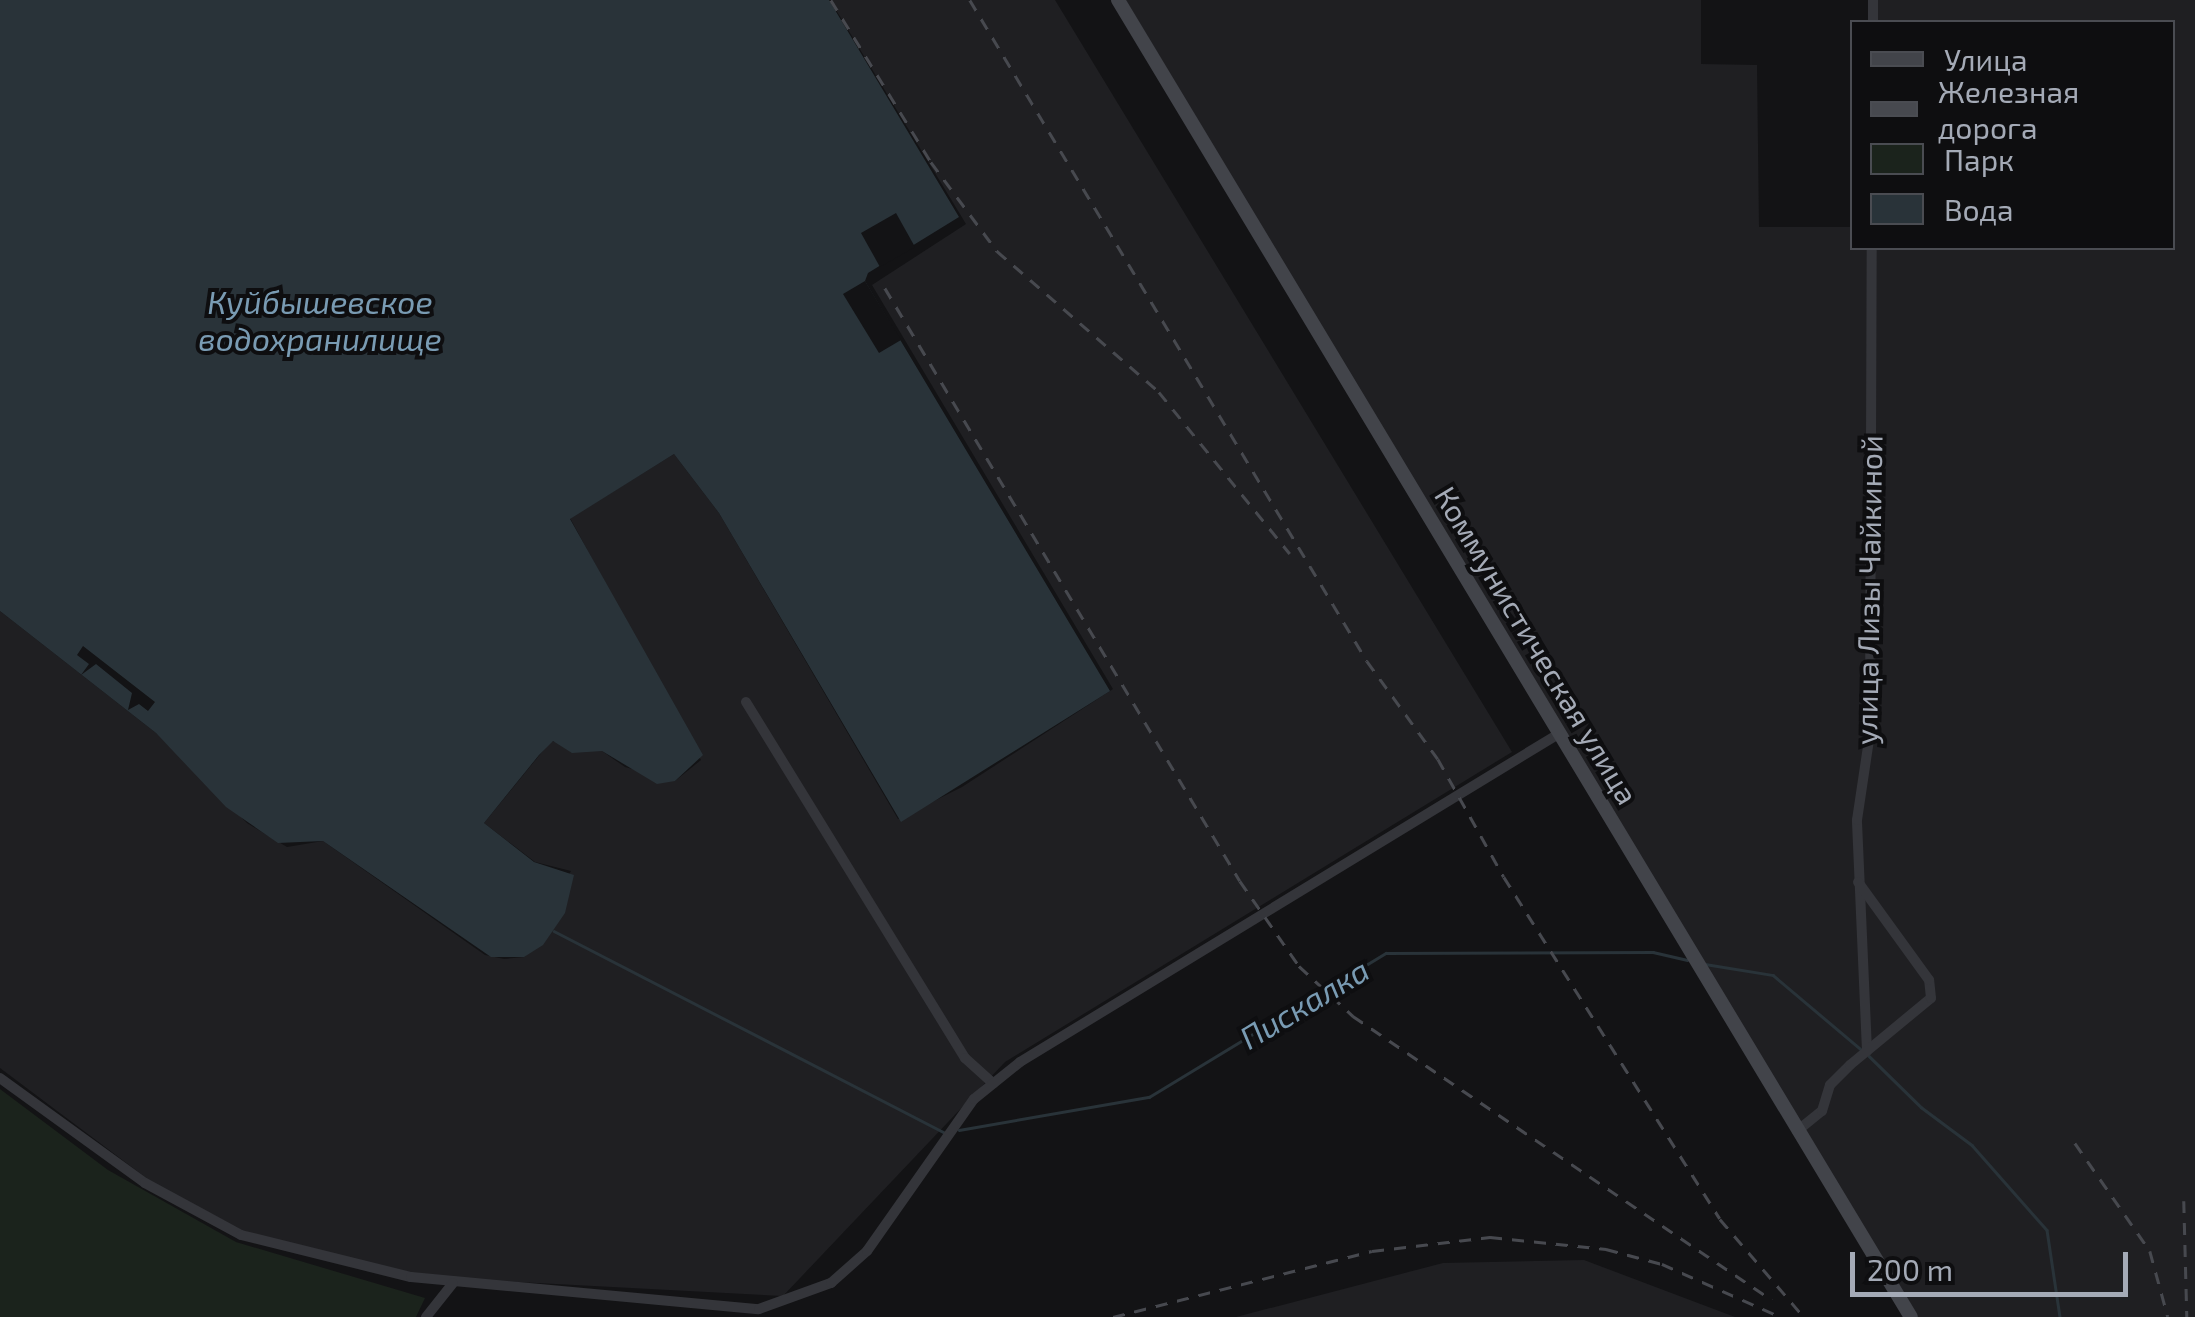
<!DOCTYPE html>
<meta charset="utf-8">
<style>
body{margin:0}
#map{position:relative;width:2195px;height:1317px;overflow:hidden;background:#131315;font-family:"Exo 2",sans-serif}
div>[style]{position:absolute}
.built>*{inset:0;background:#1f1f22}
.green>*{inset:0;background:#1b231c}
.water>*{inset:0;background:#293339}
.pier>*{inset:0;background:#131315}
.stream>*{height:2.5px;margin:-1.25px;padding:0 1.25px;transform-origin:1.25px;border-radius:1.25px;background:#293339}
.street>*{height:10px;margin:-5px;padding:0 5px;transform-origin:5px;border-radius:5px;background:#34353a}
.secondary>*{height:14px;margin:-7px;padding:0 7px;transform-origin:7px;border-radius:7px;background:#42444a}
.rail>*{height:2.5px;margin-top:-1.25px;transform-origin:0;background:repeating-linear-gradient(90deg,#47494f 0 12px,transparent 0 22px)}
span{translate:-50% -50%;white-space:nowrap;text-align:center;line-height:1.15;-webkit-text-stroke:8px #0e0e10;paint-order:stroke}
.street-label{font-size:30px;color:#a4aab6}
.water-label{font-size:32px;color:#799bb3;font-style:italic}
.legend{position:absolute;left:1850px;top:20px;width:325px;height:230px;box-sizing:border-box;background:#0e0e10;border:2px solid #4a4c52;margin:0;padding:12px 18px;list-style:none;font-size:30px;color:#a4aab6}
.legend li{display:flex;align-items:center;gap:20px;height:50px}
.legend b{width:50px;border:2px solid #4a4c52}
.scale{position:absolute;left:1850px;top:1252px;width:278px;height:45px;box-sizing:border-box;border:5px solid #a4aab6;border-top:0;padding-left:12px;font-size:30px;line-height:35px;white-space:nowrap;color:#a4aab6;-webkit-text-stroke:8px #0e0e10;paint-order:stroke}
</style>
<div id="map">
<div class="built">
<div style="clip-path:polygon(830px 0,1055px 0,1512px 752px,1005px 1062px,783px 1296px,403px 1276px,244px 1231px,153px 1183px,0 1068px,0 611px,156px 733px,247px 823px,287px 847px,323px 841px,485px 955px,504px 959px,524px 957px,571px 871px,535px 862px,484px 823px,551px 741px,602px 751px,625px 767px,675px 781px,701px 760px,570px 518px,674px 454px,719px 513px,898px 819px,962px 787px,1113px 689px,872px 285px,966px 224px)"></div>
<div style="clip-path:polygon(1126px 0,1701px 0,1701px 64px,1757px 65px,1759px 227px,1852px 227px,1852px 248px,2172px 248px,2172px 22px,1877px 22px,1877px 0,2195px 0,2195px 1317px,1914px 1317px)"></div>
<div style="clip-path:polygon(1584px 1260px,1735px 1317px,1236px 1317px,1443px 1263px)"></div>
</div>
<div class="green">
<div style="clip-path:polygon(0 1089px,108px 1170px,236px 1242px,425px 1298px,416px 1317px,0 1317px)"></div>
</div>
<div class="water">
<div style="clip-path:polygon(0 0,829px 0,959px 217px,868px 273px,865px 281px,1110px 691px,901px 822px,719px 513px,674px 454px,570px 519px,703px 755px,675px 781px,657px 784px,602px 751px,572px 753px,553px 741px,539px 755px,484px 823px,534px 862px,574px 875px,565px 913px,543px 945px,524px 957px,491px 957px,323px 841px,278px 843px,226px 807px,156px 733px,0 611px)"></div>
</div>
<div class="pier">
<div style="clip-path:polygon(896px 213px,915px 247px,880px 267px,861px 233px)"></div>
<div style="clip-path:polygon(865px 281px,901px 340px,879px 353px,843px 294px)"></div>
<div style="clip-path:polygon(83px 646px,155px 702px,148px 711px,139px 704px,128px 710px,132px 693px,96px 664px,81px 675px,89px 664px,77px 655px)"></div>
</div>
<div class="stream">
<div style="left:554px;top:931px;width:441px;rotate:27.3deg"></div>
<div style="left:1705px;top:964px;width:69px;rotate:9.2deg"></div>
<div style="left:1773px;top:975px;width:118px;rotate:40.2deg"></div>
<div style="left:1869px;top:1056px;width:73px;rotate:44.4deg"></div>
<div style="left:1921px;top:1107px;width:64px;rotate:36.7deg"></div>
<div style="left:1972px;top:1145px;width:113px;rotate:48.6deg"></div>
<div style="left:2047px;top:1230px;width:88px;rotate:81.5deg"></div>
<div style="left:959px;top:1130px;width:193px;rotate:-9.9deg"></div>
<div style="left:1149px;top:1097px;width:277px;rotate:-31.3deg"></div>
<div style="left:1386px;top:953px;width:267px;rotate:-0.2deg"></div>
<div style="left:1653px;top:952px;width:35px;rotate:13deg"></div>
</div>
<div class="street">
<div style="left:1873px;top:22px;width:22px;rotate:-90deg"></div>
<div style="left:746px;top:702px;width:418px;rotate:58.4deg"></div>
<div style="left:965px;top:1058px;width:38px;rotate:42deg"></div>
<div style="left:1867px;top:1051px;width:231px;rotate:-92.5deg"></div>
<div style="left:1857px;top:820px;width:88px;rotate:-81.5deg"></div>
<div style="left:1870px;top:733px;width:485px;rotate:-89.8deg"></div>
<div style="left:0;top:1078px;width:179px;rotate:35.9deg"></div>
<div style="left:145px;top:1183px;width:109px;rotate:28.4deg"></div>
<div style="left:241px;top:1235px;width:175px;rotate:13.9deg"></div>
<div style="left:411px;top:1277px;width:349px;rotate:5.3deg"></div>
<div style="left:759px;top:1309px;width:77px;rotate:-19.9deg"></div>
<div style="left:831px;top:1283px;width:48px;rotate:-41.6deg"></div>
<div style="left:867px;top:1251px;width:186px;rotate:-54.9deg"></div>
<div style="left:974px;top:1099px;width:59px;rotate:-38.8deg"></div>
<div style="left:1020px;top:1062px;width:632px;rotate:-31.35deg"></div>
<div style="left:1797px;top:1131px;width:32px;rotate:-39deg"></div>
<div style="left:1822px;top:1111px;width:27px;rotate:-73deg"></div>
<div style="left:1830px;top:1085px;width:28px;rotate:-45deg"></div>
<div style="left:1850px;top:1065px;width:105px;rotate:-39.6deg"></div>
<div style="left:1931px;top:998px;width:18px;rotate:-96deg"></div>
<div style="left:1929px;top:980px;width:121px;rotate:-125.9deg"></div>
<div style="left:426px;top:1317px;width:43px;rotate:-51.5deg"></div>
</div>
<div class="secondary">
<div style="left:1118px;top:0;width:1537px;rotate:58.95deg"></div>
</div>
<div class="rail">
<div style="left:831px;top:0;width:190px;rotate:58.3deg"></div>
<div style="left:931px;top:162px;width:111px;rotate:53.4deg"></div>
<div style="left:997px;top:251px;width:215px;rotate:41deg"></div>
<div style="left:1159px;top:392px;width:208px;rotate:51deg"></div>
<div style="left:970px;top:0;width:771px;rotate:59.01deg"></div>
<div style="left:1367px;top:661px;width:121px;rotate:54.1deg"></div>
<div style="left:1438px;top:759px;width:135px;rotate:60.8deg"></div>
<div style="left:1504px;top:877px;width:404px;rotate:57.7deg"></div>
<div style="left:1720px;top:1219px;width:129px;rotate:49.4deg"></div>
<div style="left:885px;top:288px;width:691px;rotate:59.09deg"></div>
<div style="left:1240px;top:881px;width:103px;rotate:55.2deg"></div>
<div style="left:1299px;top:966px;width:74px;rotate:42.8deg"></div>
<div style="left:1353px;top:1016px;width:506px;rotate:34.13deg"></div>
<div style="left:2075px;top:1143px;width:131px;rotate:55.2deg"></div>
<div style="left:2150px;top:1251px;width:68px;rotate:74.7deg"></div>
<div style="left:2184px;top:1201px;width:116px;rotate:88.5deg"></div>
<div style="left:1113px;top:1317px;width:267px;rotate:-14.3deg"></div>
<div style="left:1372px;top:1251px;width:119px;rotate:-6.8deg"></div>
<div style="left:1490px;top:1237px;width:117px;rotate:5.9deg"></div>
<div style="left:1606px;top:1249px;width:58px;rotate:15deg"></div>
<div style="left:1662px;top:1264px;width:130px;rotate:24deg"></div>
</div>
<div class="street-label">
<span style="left:1868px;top:590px;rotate:-89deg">улица Лизы Чайкиной</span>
<span style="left:1537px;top:645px;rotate:59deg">Коммунистическая улица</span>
</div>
<div class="water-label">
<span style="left:320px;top:320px">Куйбышевское<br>водохранилище</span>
<span style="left:1304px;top:1003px;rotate:-31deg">Пискалка</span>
</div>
<ul class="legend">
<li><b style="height:12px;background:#42444a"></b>Улица</li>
<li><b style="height:12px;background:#47494f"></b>Железная дорога</li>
<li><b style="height:28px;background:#1b231c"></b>Парк</li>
<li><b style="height:28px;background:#293339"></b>Вода</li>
</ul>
<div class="scale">200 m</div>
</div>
